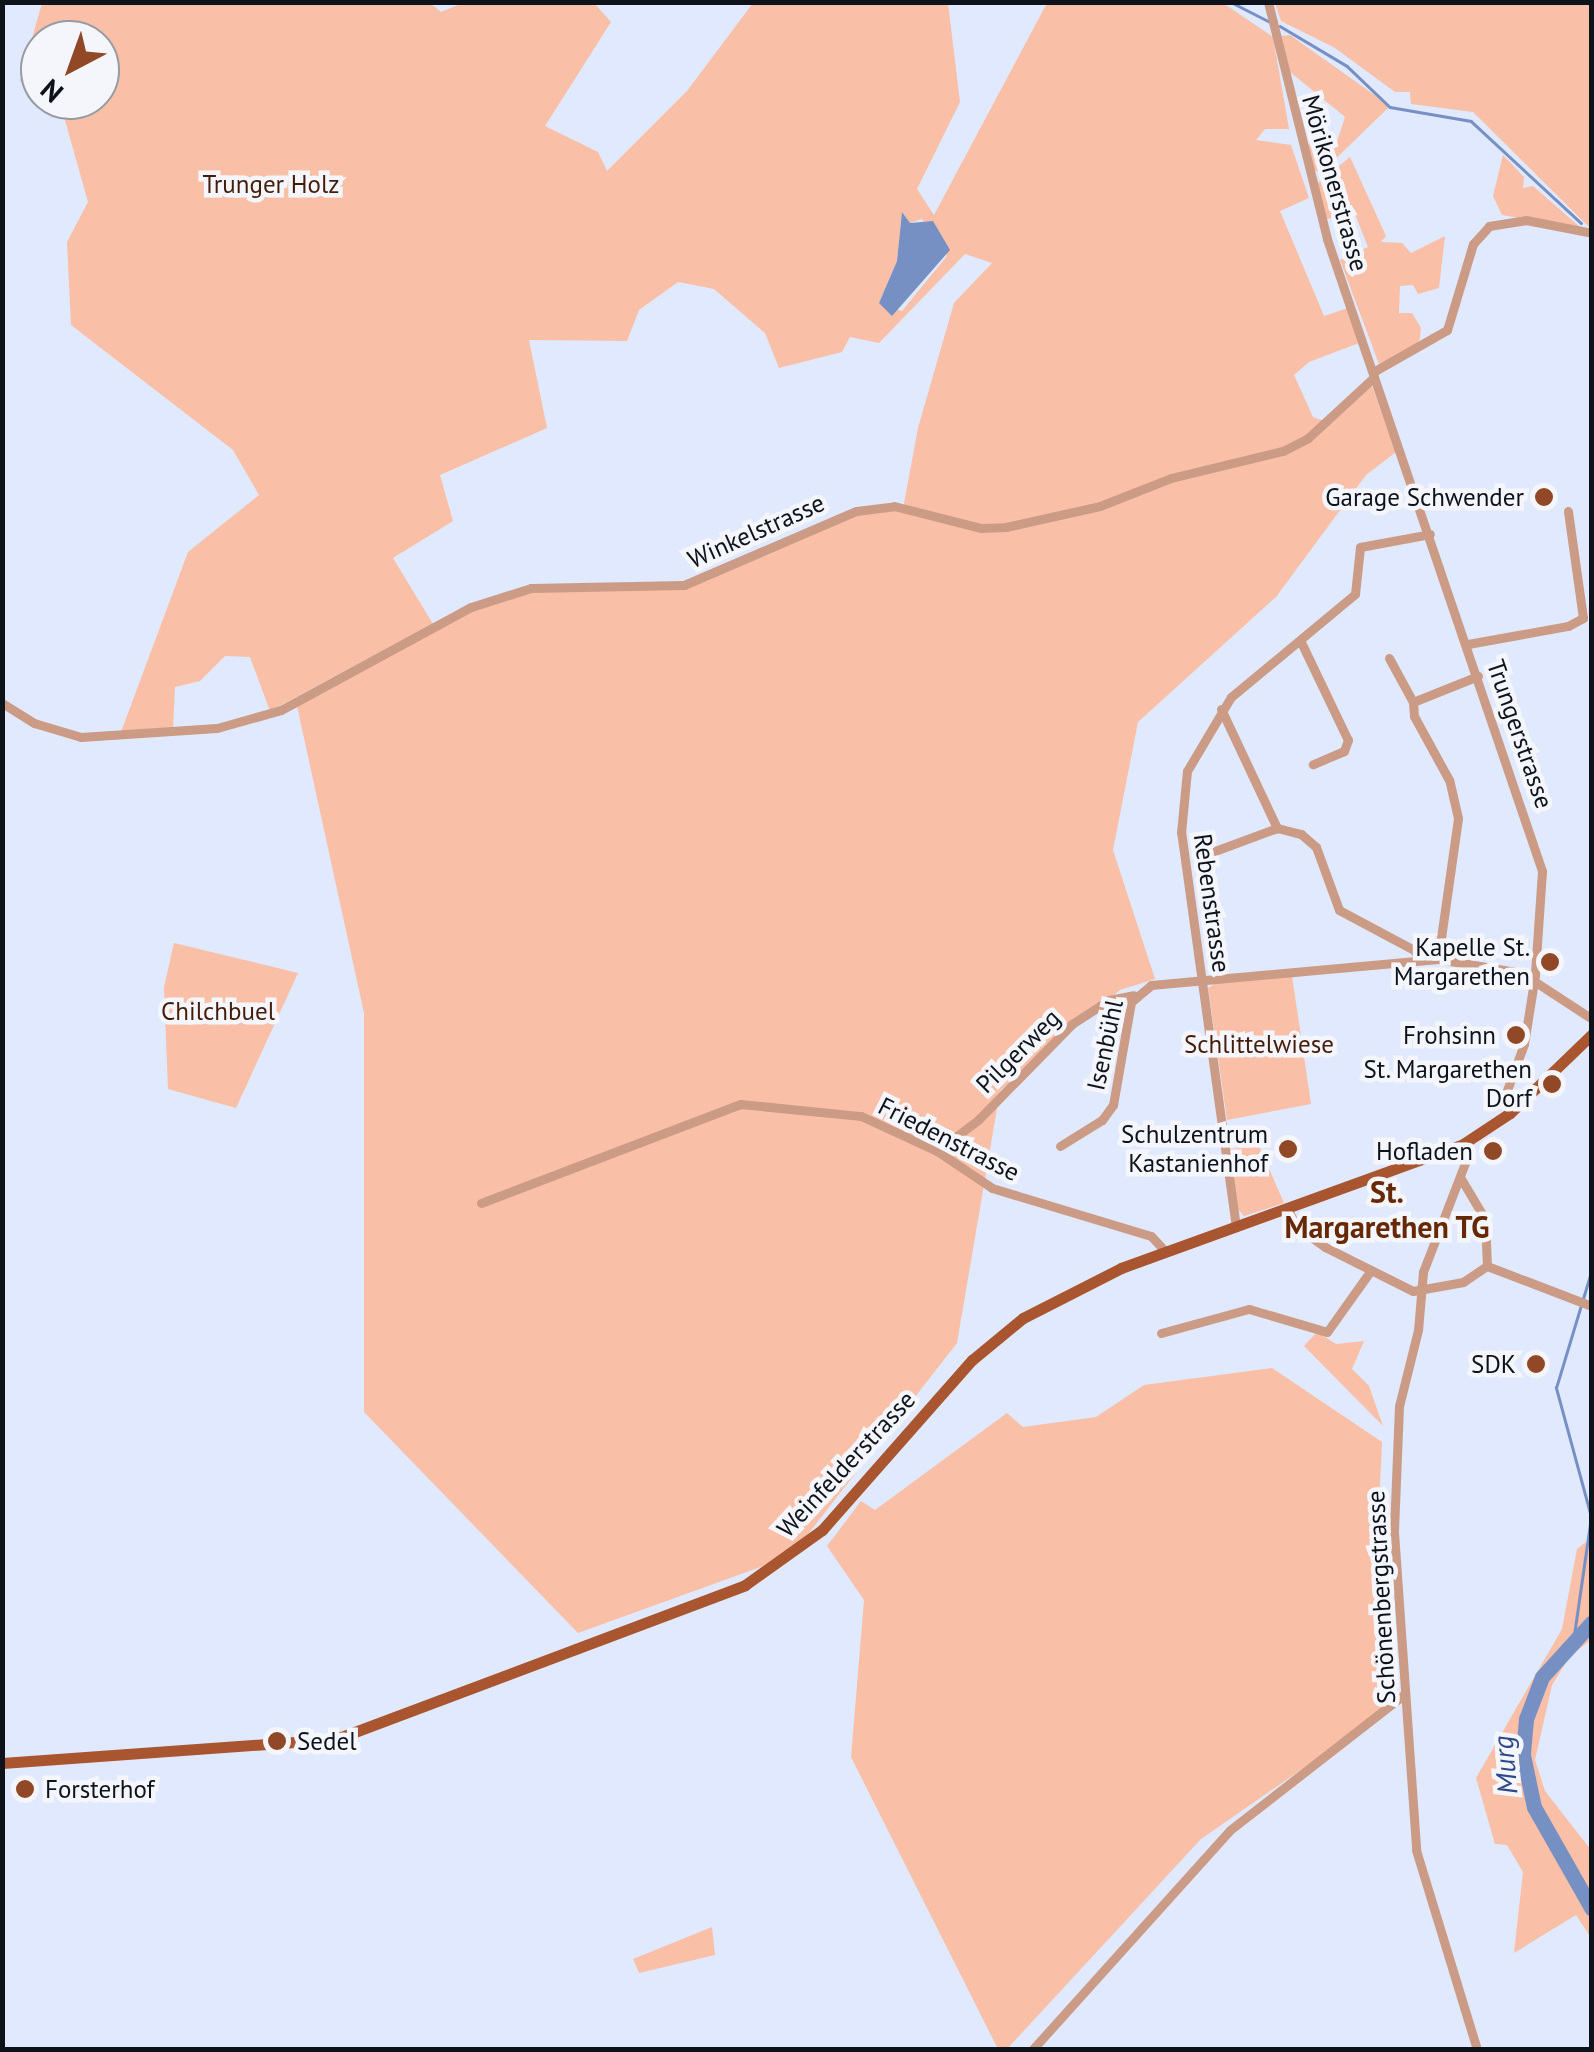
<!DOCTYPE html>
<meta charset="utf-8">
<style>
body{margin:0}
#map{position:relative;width:1594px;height:2052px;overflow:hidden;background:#e0e9fd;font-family:"PT Sans",sans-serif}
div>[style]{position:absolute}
.green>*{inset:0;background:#f9bfa7}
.water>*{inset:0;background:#7790c4}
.stream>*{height:2.5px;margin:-1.25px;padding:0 1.25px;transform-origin:1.25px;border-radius:1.25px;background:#7790c4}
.river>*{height:15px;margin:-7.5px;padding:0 7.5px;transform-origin:7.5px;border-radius:7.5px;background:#7790c4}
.minor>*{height:9px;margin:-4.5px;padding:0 4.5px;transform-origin:4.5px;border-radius:4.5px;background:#cb9b86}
.major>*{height:11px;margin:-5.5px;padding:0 5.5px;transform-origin:5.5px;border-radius:5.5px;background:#a9552f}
.dots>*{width:28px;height:28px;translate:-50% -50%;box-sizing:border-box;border:5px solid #f4f6fb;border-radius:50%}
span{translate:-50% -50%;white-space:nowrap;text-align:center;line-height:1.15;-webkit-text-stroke:9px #f4f6fb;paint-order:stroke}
.street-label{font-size:25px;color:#0e121a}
.park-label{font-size:25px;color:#441c0a}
.poi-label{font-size:25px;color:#0e121a}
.right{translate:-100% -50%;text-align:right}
.left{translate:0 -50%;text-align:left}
.water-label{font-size:28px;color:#2b4889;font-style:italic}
.quarter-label{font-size:30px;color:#672806;font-weight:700}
.frame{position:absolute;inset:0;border:5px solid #0e121a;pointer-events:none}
.north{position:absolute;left:20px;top:20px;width:100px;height:100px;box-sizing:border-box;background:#f4f6fb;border:2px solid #989ba1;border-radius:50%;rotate:221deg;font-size:28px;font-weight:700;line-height:40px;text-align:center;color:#0e121a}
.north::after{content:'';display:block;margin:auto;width:35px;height:45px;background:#904827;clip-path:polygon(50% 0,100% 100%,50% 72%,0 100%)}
</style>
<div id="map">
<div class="green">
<div style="clip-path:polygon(evenodd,429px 2px,441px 12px,463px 3px,594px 3px,611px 22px,545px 126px,598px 152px,607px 171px,687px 91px,753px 3px,948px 3px,960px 102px,917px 189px,934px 215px,1047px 3px,1223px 3px,1273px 37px,1289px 129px,1265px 129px,1256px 140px,1291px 145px,1309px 198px,1280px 211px,1324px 316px,1348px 308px,1359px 343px,1309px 362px,1294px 375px,1313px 417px,1324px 421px,1372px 386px,1396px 452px,1366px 475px,1276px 597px,1138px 722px,1113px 850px,1155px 979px,1120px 990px,1000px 1091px,957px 1343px,791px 1556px,578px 1633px,364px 1412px,364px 1013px,297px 706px,466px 612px,527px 592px,688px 586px,845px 517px,903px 509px,918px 428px,954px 303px,992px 263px,965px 254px,879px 343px,850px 337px,842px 352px,779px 368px,765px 333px,714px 289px,678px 282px,639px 310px,627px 341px,529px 340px,547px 428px,440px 475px,453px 521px,393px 558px,433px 624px,270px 711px,250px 657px,225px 656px,200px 681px,175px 687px,173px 729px,121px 732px,188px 552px,259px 495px,233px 450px,71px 325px,67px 242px,88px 202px,61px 106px,51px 100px,100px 100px,100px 40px,40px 40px,40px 93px,20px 81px,42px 3px,429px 2px,902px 212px,910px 223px,922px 219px,947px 256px,902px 311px,879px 303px,897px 261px,902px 212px)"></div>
<div style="clip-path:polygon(1275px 3px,1591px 3px,1591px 229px,1473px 112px,1411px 104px,1410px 92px,1395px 92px,1335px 48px,1281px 21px)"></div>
<div style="clip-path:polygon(1290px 35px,1390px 106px,1321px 173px,1311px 169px,1305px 144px,1335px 148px,1345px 117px,1289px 71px,1280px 36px)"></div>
<div style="clip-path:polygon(1503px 155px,1524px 177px,1523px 188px,1533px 186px,1581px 228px,1502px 215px,1493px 196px)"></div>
<div style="clip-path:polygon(1350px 157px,1386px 236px,1381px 242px,1402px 243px,1411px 253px,1445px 236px,1439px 288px,1418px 294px,1413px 285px,1400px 286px,1399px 313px,1412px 313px,1421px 328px,1419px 345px,1379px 364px,1340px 260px,1368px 247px,1355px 214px,1326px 219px,1317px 184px)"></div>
<div style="clip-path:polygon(174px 943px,298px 973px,236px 1108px,168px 1089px,164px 987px)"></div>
<div style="clip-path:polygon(1292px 976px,1311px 1104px,1227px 1120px,1208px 988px,1219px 981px)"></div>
<div style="clip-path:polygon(1259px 1146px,1284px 1203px,1244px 1216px,1237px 1208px,1230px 1149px)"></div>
<div style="clip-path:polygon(1317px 1332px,1336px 1344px,1364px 1341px,1352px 1369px,1369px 1386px,1383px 1426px,1304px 1346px)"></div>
<div style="clip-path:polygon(1272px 1368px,1382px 1442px,1378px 1527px,1399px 1702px,1201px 1839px,1007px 2049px,998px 2049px,851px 1757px,864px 1600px,827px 1546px,861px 1501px,875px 1510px,1007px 1413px,1023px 1427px,1096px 1417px,1144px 1385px)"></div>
<div style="clip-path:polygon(1591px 1538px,1591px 1640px,1570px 1656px,1552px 1685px,1535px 1760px,1545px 1791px,1591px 1850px,1591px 1938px,1576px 1915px,1514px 1953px,1523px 1872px,1507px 1845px,1495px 1844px,1476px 1778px,1562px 1629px,1577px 1549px)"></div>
<div style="clip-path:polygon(712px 1927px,715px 1955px,639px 1973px,633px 1959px)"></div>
</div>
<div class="water">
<div style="clip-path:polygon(902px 212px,910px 223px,933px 221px,950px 250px,892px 316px,879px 303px,897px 261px)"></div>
</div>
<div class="stream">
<div style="left:1231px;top:2px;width:44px;rotate:27.1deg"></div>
<div style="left:1280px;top:26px;width:78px;rotate:30.8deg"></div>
<div style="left:1347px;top:66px;width:59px;rotate:43.6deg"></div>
<div style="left:1390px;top:107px;width:82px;rotate:9.8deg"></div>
<div style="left:1471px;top:121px;width:150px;rotate:42.8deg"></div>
<div style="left:1574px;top:1635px;width:119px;rotate:-81.8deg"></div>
<div style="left:1591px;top:1517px;width:134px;rotate:-105.2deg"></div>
<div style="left:1556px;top:1388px;width:124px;rotate:-73.2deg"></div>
</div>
<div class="river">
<div style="left:1592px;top:1622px;width:74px;rotate:132.3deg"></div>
<div style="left:1542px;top:1677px;width:45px;rotate:110.9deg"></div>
<div style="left:1526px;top:1719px;width:36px;rotate:95deg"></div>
<div style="left:1523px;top:1755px;width:53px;rotate:78.1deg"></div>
<div style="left:1534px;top:1807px;width:117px;rotate:60.4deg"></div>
</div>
<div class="minor">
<div style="left:1268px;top:2px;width:244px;rotate:76deg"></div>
<div style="left:1327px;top:239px;width:668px;rotate:71.21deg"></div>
<div style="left:1542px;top:871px;width:104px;rotate:93.9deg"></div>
<div style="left:1535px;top:975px;width:70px;rotate:99.1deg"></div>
<div style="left:1524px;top:1044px;width:52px;rotate:110.2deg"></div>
<div style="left:1506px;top:1093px;width:20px;rotate:79deg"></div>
<div style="left:1373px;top:372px;width:85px;rotate:-29.6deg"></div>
<div style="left:1447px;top:330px;width:90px;rotate:-73.2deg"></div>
<div style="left:1473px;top:244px;width:24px;rotate:-48deg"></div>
<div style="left:1489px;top:226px;width:37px;rotate:-9deg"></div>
<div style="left:1526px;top:220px;width:67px;rotate:11.1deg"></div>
<div style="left:1300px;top:640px;width:111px;rotate:64.4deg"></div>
<div style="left:1348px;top:740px;width:12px;rotate:110deg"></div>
<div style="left:1344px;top:751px;width:34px;rotate:157deg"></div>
<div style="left:1468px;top:644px;width:102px;rotate:-10.2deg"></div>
<div style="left:1568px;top:626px;width:17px;rotate:-28deg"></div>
<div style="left:1583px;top:618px;width:108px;rotate:-98deg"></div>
<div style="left:1389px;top:658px;width:50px;rotate:61.4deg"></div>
<div style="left:2px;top:703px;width:38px;rotate:32deg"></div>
<div style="left:34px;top:723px;width:49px;rotate:16.6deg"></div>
<div style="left:81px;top:737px;width:136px;rotate:-3.8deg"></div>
<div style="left:217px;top:728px;width:66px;rotate:-15.7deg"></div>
<div style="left:281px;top:710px;width:216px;rotate:-28.5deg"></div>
<div style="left:471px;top:607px;width:63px;rotate:-17.6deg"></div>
<div style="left:531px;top:588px;width:153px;rotate:-1.1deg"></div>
<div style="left:684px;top:585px;width:187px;rotate:-23.3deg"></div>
<div style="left:856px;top:511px;width:38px;rotate:-7deg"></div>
<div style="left:894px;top:506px;width:90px;rotate:14.2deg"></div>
<div style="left:981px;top:528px;width:25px;rotate:-2deg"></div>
<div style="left:1006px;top:527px;width:96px;rotate:-12.6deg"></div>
<div style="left:1100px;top:506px;width:76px;rotate:-21.5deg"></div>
<div style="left:1171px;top:478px;width:115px;rotate:-13.6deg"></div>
<div style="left:1283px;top:451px;width:28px;rotate:-27deg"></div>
<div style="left:1308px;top:438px;width:90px;rotate:-42.7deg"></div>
<div style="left:1221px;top:709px;width:132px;rotate:64.8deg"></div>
<div style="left:1277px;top:828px;width:25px;rotate:14deg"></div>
<div style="left:1301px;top:834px;width:20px;rotate:41deg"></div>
<div style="left:1316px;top:847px;width:67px;rotate:69.9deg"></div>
<div style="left:1339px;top:910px;width:85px;rotate:28.1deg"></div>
<div style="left:1414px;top:950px;width:12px;rotate:59deg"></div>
<div style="left:1204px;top:855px;width:78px;rotate:-20.3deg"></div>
<div style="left:1438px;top:959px;width:142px;rotate:-81.9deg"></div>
<div style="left:1458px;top:818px;width:39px;rotate:-103deg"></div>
<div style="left:1449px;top:780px;width:73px;rotate:-118.7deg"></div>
<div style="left:1414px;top:716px;width:14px;rotate:-94deg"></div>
<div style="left:1413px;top:702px;width:70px;rotate:-21.8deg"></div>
<div style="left:1534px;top:981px;width:69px;rotate:33.2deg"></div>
<div style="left:1463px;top:1144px;width:19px;rotate:84deg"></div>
<div style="left:1465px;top:1163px;width:117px;rotate:111.1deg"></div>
<div style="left:1423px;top:1272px;width:58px;rotate:94.9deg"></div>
<div style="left:1418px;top:1330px;width:78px;rotate:104deg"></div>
<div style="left:1399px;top:1406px;width:126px;rotate:92.3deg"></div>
<div style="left:1394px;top:1532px;width:319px;rotate:86deg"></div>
<div style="left:1416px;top:1850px;width:209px;rotate:73deg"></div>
<div style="left:1060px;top:1146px;width:49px;rotate:-31.8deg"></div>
<div style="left:1102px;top:1120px;width:19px;rotate:-54deg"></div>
<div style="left:1113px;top:1105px;width:105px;rotate:-80.1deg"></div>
<div style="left:1131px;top:1002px;width:26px;rotate:-40deg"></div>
<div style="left:1151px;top:985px;width:288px;rotate:-5.2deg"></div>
<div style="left:1438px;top:959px;width:98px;rotate:9.4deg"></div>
<div style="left:937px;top:1151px;width:51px;rotate:-37.1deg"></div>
<div style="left:978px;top:1120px;width:134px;rotate:-45.6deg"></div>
<div style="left:1072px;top:1024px;width:44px;rotate:-33deg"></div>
<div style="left:1109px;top:1000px;width:25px;rotate:-11deg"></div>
<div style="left:1460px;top:1177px;width:49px;rotate:59.2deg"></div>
<div style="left:1485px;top:1219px;width:47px;rotate:87.6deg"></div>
<div style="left:481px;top:1203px;width:277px;rotate:-20.9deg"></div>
<div style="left:740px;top:1104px;width:122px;rotate:5.7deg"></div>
<div style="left:861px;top:1116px;width:84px;rotate:24.7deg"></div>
<div style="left:937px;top:1151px;width:66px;rotate:33.9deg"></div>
<div style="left:992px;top:1188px;width:166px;rotate:16.8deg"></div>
<div style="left:1151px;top:1236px;width:22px;rotate:47deg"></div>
<div style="left:1288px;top:1210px;width:18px;rotate:63deg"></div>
<div style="left:1296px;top:1226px;width:36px;rotate:36deg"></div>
<div style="left:1325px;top:1247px;width:98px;rotate:26.6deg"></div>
<div style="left:1413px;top:1291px;width:51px;rotate:-10.2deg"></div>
<div style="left:1463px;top:1282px;width:29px;rotate:-34deg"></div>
<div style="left:1236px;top:1227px;width:398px;rotate:-97.9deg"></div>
<div style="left:1181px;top:833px;width:62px;rotate:-84.5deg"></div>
<div style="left:1187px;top:771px;width:86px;rotate:-59.3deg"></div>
<div style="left:1231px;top:697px;width:161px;rotate:-39.7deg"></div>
<div style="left:1355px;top:594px;width:47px;rotate:-83.9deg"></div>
<div style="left:1360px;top:547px;width:71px;rotate:-10.5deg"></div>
<div style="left:1487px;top:1266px;width:112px;rotate:20.9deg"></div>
<div style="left:1161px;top:1333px;width:91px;rotate:-15.3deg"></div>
<div style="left:1249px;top:1309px;width:81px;rotate:16.4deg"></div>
<div style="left:1327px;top:1332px;width:76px;rotate:-54.6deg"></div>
<div style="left:1032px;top:2050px;width:296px;rotate:-48deg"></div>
<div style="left:1230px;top:1830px;width:222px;rotate:-37.9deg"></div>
</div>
<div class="major">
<div style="left:2px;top:1763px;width:335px;rotate:-4.1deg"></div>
<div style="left:336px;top:1739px;width:437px;rotate:-20.6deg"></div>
<div style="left:745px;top:1585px;width:95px;rotate:-35.5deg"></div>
<div style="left:822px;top:1530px;width:227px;rotate:-48.6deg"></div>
<div style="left:972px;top:1360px;width:66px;rotate:-39.5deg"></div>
<div style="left:1023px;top:1318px;width:110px;rotate:-27deg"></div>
<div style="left:1121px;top:1268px;width:364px;rotate:-19.9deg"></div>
<div style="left:1463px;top:1144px;width:56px;rotate:-33.4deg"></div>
<div style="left:1510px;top:1113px;width:114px;rotate:-43.9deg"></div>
</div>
<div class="dots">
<div style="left:1544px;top:497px;background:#904827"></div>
<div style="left:1550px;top:962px;background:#904827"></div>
<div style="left:1516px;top:1035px;background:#904827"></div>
<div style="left:1552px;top:1084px;background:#904827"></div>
<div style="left:1288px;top:1149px;background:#904827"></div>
<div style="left:1493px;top:1151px;background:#904827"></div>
<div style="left:1536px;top:1364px;background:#904827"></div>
<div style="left:277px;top:1741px;background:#904827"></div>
<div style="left:25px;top:1789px;background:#904827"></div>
</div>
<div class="street-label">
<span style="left:1335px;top:183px;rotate:74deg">Mörikonerstrasse</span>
<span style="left:756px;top:531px;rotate:-24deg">Winkelstrasse</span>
<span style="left:1520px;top:734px;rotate:71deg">Trungerstrasse</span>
<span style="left:1212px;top:903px;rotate:82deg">Rebenstrasse</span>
<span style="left:1105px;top:1045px;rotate:-78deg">Isenbühl</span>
<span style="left:1018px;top:1051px;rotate:-45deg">Pilgerweg</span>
<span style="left:949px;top:1139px;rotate:27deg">Friedenstrasse</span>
<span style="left:846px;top:1464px;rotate:-47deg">Weinfelderstrasse</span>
<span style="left:1381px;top:1597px;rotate:-93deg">Schönenbergstrasse</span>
</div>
<div class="park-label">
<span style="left:271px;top:184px">Trunger Holz</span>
<span style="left:218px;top:1011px">Chilchbuel</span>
<span style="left:1259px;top:1044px">Schlittelwiese</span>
</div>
<div class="poi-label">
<span class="right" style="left:1524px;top:497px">Garage Schwender</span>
<span class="right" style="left:1530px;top:962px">Kapelle St.<br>Margarethen</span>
<span class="right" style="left:1496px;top:1035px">Frohsinn</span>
<span class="right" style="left:1532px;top:1084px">St. Margarethen<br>Dorf</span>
<span class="right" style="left:1268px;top:1149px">Schulzentrum<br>Kastanienhof</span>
<span class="right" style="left:1473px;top:1151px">Hofladen</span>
<span class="right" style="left:1516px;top:1364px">SDK</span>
<span class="left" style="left:297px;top:1741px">Sedel</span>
<span class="left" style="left:45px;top:1789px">Forsterhof</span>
</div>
<div class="water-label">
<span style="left:1505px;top:1765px;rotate:-95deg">Murg</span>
</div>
<div class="quarter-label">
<span style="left:1387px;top:1209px">St.<br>Margarethen TG</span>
</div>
<div class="frame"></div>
<div class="north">N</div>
</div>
